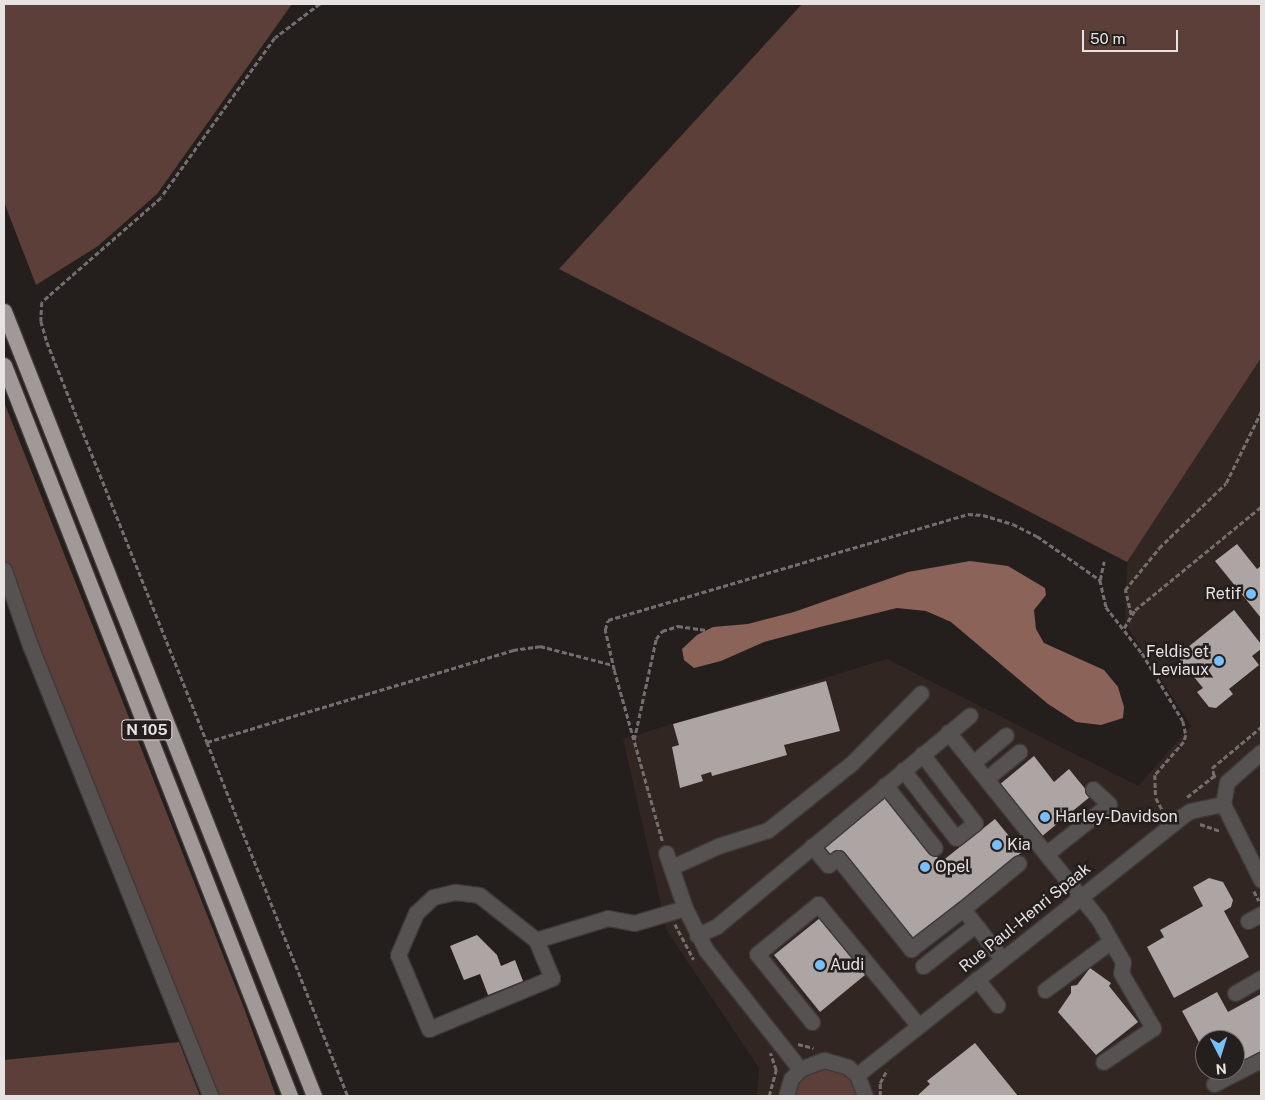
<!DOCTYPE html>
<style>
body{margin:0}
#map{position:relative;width:1265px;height:1100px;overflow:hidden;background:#241e1d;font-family:"Public Sans",sans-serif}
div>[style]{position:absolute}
.built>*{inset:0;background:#322623}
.green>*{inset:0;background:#5b3f38}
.water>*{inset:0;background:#8b6359}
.building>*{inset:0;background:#aca5a3}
.path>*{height:2.5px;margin-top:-1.25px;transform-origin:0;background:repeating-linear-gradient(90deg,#746f6e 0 5px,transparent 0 7.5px)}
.roads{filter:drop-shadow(1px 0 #3f3a39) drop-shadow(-1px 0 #3f3a39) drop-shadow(0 1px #3f3a39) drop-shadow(0 -1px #3f3a39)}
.minor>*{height:15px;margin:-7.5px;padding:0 7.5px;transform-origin:7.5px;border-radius:7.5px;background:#565252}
.highway>*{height:15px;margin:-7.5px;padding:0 7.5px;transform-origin:7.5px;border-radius:7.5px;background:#a19997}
.dots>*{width:14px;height:14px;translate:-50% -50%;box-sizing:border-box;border:2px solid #241e1d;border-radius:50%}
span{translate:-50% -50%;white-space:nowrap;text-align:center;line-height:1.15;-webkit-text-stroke:5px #241e1d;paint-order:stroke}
.shield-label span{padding:1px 4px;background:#241e1d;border:1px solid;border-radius:4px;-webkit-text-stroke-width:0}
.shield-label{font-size:15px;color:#e7e3e2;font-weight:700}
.poi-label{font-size:16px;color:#e7e3e2}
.right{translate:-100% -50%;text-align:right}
.left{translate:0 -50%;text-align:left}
.street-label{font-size:16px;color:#e7e3e2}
.frame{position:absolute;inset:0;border:5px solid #e7e3e2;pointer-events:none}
.north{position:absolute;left:1195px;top:1030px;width:50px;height:50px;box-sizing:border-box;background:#241e1d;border:1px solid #726d6c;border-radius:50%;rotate:175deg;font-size:14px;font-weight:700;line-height:20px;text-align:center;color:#e7e3e2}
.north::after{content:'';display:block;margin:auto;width:18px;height:22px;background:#79bff8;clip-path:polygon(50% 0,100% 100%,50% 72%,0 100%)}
.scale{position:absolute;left:1082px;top:30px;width:96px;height:22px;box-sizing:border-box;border:2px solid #e7e3e2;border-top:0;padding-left:6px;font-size:15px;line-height:18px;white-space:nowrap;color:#e7e3e2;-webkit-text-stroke:4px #241e1d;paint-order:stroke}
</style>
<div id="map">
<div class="built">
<div style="clip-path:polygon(evenodd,1261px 358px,1261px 1096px,757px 1096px,759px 1068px,667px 931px,623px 739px,887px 659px,1138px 786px,1191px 726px,1125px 623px,1127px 562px,1261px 358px,1205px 1040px,1235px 1040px,1235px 1070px,1205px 1070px,1205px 1040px)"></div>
</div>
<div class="green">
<div style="clip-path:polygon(4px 4px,292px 4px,157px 194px,98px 246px,36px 285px,4px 202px)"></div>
<div style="clip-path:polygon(802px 4px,1261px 4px,1261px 358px,1127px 562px,559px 269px)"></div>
<div style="clip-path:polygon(4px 402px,244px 1008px,276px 1096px,215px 1096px,160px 950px,44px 666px,4px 559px)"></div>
<div style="clip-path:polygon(179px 1042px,200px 1096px,4px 1096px,4px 1060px)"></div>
<div style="clip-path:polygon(820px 1067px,841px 1071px,850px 1077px,858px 1096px,792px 1096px,800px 1077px)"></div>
</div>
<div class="water">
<div style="clip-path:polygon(970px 561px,1008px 566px,1045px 588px,1046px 595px,1034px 610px,1036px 629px,1044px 643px,1104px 670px,1118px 687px,1124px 707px,1123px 718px,1101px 725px,1076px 722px,1048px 704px,951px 622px,926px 611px,897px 608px,820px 627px,764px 642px,721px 661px,694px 668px,684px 660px,682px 649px,697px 635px,713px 627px,748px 624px,794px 612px,908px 572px)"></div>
</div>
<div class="building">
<div style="clip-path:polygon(1237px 544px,1257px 569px,1261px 566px,1261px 618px,1215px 561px)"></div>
<div style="clip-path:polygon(1234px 610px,1261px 644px,1261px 649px,1252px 656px,1259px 665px,1229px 689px,1233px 694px,1216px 708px,1209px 707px,1197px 692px,1203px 688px,1177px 656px)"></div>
<div style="clip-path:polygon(826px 681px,840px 731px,784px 745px,787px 755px,712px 776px,711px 772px,701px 775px,703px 781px,680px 788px,672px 747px,679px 745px,673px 724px)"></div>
<div style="clip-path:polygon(1034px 756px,1054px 782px,1069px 769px,1091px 796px,1041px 837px,999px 785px)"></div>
<div style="clip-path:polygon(884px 792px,941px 862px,995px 819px,1022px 852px,914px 939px,841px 850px,833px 857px,821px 843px)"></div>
<div style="clip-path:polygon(1209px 878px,1223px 882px,1233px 900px,1231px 907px,1224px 911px,1249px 957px,1174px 998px,1147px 947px,1164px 937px,1160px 930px,1203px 906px,1193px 887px)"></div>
<div style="clip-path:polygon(820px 918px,865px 975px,820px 1012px,774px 955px)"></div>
<div style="clip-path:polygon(477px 935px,497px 955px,501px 966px,515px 960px,523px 981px,488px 995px,480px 974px,464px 980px,450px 946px)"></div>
<div style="clip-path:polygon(1090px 968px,1111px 983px,1109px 986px,1138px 1022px,1096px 1055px,1058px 1012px,1071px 993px,1071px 986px,1077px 985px)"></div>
<div style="clip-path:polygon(1217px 992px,1228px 1012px,1261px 994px,1261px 1051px,1235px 1066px,1235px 1040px,1205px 1040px,1205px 1053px,1182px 1011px)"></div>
<div style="clip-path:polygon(975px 1043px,1018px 1096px,917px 1096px,930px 1084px,927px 1081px)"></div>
</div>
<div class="path">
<div style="left:320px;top:4px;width:56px;rotate:142.9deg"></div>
<div style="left:275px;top:38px;width:196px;rotate:125.5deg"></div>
<div style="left:161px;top:198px;width:158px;rotate:138.8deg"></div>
<div style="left:42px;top:302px;width:19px;rotate:93deg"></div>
<div style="left:41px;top:321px;width:22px;rotate:74deg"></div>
<div style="left:47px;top:342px;width:431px;rotate:68.2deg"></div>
<div style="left:207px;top:742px;width:320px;rotate:-16.7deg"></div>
<div style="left:513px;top:650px;width:27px;rotate:-8deg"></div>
<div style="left:540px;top:646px;width:75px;rotate:14.6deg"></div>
<div style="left:1100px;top:580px;width:19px;rotate:-78deg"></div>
<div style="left:1131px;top:615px;width:26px;rotate:-103deg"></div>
<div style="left:1125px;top:590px;width:54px;rotate:-51deg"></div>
<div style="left:1159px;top:548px;width:93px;rotate:-44.1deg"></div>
<div style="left:1226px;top:483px;width:79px;rotate:-63.8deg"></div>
<div style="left:1124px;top:628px;width:21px;rotate:-59deg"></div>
<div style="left:1135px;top:610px;width:163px;rotate:-39.3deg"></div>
<div style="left:634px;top:740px;width:103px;rotate:-77.7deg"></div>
<div style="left:656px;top:639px;width:10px;rotate:-53deg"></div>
<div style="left:662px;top:631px;width:17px;rotate:-17deg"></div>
<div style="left:678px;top:626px;width:30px;rotate:8deg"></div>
<div style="left:207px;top:742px;width:381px;rotate:68.3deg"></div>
<div style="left:1214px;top:776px;width:8px;rotate:-104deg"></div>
<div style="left:1212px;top:768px;width:64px;rotate:-39.9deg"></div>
<div style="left:1187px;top:797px;width:34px;rotate:-38deg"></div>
<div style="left:1214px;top:776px;width:2px;rotate:27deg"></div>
<div style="left:1200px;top:824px;width:21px;rotate:19deg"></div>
<div style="left:662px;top:841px;width:178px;rotate:-105.7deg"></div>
<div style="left:614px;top:670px;width:41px;rotate:-102.7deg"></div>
<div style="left:605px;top:630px;width:10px;rotate:-73deg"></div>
<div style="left:608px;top:620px;width:375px;rotate:-16.4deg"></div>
<div style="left:968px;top:514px;width:15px;rotate:4deg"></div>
<div style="left:983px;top:515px;width:31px;rotate:17deg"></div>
<div style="left:1013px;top:524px;width:27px;rotate:27deg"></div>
<div style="left:1037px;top:536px;width:77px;rotate:34.9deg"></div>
<div style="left:1100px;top:580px;width:28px;rotate:77deg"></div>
<div style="left:1106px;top:607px;width:58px;rotate:52deg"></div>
<div style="left:1142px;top:653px;width:79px;rotate:58.9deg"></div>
<div style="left:1183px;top:721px;width:14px;rotate:78deg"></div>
<div style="left:1186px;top:735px;width:7px;rotate:106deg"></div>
<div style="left:1184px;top:742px;width:44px;rotate:131.3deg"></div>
<div style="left:1155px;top:775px;width:23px;rotate:88deg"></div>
<div style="left:1156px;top:798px;width:19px;rotate:62deg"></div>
<div style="left:1254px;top:891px;width:11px;rotate:63deg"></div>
<div style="left:675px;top:924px;width:40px;rotate:62deg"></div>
<div style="left:798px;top:1044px;width:16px;rotate:14deg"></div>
<div style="left:769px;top:1096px;width:27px;rotate:-75deg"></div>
<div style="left:776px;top:1070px;width:18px;rotate:-109deg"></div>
<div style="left:880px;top:1096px;width:13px;rotate:-90deg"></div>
<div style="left:880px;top:1083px;width:15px;rotate:-62deg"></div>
</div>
<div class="roads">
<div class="minor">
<div style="left:4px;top:570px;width:79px;rotate:70.9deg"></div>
<div style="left:30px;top:645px;width:486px;rotate:68.2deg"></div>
<div style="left:948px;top:732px;width:241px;rotate:51.2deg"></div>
<div style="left:1099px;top:920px;width:48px;rotate:60.3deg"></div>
<div style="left:1123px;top:962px;width:11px;rotate:100deg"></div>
<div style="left:1121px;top:973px;width:64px;rotate:59.8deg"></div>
<div style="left:1153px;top:1028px;width:60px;rotate:145.8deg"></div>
<div style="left:1261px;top:752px;width:45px;rotate:138.6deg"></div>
<div style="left:1227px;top:782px;width:22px;rotate:100deg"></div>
<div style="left:1223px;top:804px;width:85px;rotate:63.4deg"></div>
<div style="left:973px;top:763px;width:43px;rotate:-40.3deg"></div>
<div style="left:903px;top:770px;width:86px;rotate:52.1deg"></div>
<div style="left:956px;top:838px;width:24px;rotate:-38deg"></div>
<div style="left:975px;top:823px;width:87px;rotate:-127.5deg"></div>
<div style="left:986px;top:779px;width:43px;rotate:-39.3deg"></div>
<div style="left:885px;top:785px;width:80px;rotate:51.6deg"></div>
<div style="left:812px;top:846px;width:25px;rotate:50deg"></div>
<div style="left:828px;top:865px;width:12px;rotate:-35deg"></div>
<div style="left:838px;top:858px;width:117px;rotate:51.3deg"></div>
<div style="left:911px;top:949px;width:66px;rotate:-37.6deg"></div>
<div style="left:963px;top:909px;width:63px;rotate:52deg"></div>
<div style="left:666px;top:853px;width:58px;rotate:70.9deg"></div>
<div style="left:685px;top:908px;width:47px;rotate:63.4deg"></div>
<div style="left:706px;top:950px;width:152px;rotate:51.7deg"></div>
<div style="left:1046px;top:854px;width:80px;rotate:-38.4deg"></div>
<div style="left:1109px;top:804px;width:22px;rotate:-137deg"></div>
<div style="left:672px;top:867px;width:51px;rotate:-24.5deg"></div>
<div style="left:718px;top:846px;width:52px;rotate:-17.7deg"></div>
<div style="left:768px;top:830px;width:107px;rotate:-38.6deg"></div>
<div style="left:852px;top:763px;width:98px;rotate:-45.4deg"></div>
<div style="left:963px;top:909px;width:72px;rotate:-39.4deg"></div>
<div style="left:1248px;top:921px;width:15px;rotate:-28deg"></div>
<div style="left:697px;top:935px;width:22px;rotate:-24deg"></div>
<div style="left:717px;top:926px;width:329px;rotate:-39.8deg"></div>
<div style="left:536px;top:940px;width:41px;rotate:67.2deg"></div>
<div style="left:552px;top:978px;width:133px;rotate:157.5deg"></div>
<div style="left:429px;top:1029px;width:80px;rotate:-112.7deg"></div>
<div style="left:398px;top:955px;width:46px;rotate:-66.8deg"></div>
<div style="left:416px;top:913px;width:23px;rotate:-43deg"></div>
<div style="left:433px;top:897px;width:23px;rotate:-13deg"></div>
<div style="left:455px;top:892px;width:24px;rotate:7deg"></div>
<div style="left:479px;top:895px;width:73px;rotate:38.3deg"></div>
<div style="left:536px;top:940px;width:75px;rotate:-17deg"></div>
<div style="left:608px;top:918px;width:26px;rotate:11deg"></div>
<div style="left:634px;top:923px;width:53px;rotate:-16.4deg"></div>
<div style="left:923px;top:966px;width:66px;rotate:-38.3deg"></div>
<div style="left:977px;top:979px;width:33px;rotate:52deg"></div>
<div style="left:1045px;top:990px;width:82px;rotate:-36.6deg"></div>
<div style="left:1235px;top:993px;width:30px;rotate:-30deg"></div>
<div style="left:812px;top:1022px;width:87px;rotate:-129deg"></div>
<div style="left:757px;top:954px;width:79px;rotate:-39.3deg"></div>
<div style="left:818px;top:904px;width:158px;rotate:50.4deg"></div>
<div style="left:857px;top:1075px;width:414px;rotate:-38.5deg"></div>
<div style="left:1181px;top:817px;width:11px;rotate:-34deg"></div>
<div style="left:1190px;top:811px;width:34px;rotate:-12deg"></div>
<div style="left:1214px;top:1084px;width:53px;rotate:-27.1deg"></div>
<div style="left:786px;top:1096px;width:18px;rotate:-74deg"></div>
<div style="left:791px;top:1079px;width:13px;rotate:-48deg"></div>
<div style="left:800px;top:1069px;width:26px;rotate:-21deg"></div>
<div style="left:824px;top:1060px;width:25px;rotate:16deg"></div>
<div style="left:848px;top:1067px;width:12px;rotate:42deg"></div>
<div style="left:857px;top:1075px;width:22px;rotate:69deg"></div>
</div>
<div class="highway">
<div style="left:4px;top:311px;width:844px;rotate:68.45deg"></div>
<div style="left:4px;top:365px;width:785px;rotate:68.63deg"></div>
</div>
</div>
<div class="dots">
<div style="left:1251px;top:594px;background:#79bff8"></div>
<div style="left:1219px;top:661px;background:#79bff8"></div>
<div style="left:1045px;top:817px;background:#79bff8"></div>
<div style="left:997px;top:845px;background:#79bff8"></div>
<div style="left:925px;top:867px;background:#79bff8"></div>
<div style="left:820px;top:965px;background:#79bff8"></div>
</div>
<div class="shield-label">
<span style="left:147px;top:730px">N 105</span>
</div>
<div class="poi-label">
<span class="right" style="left:1241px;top:594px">Retif</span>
<span class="right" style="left:1209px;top:661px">Feldis et<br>Leviaux</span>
<span class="left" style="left:1055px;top:817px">Harley-Davidson</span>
<span class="left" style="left:1007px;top:845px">Kia</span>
<span class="left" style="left:935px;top:867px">Opel</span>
<span class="left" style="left:830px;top:965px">Audi</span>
</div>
<div class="street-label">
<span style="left:1025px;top:918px;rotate:-39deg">Rue Paul-Henri Spaak</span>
</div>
<div class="frame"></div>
<div class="north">N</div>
<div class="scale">50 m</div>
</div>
